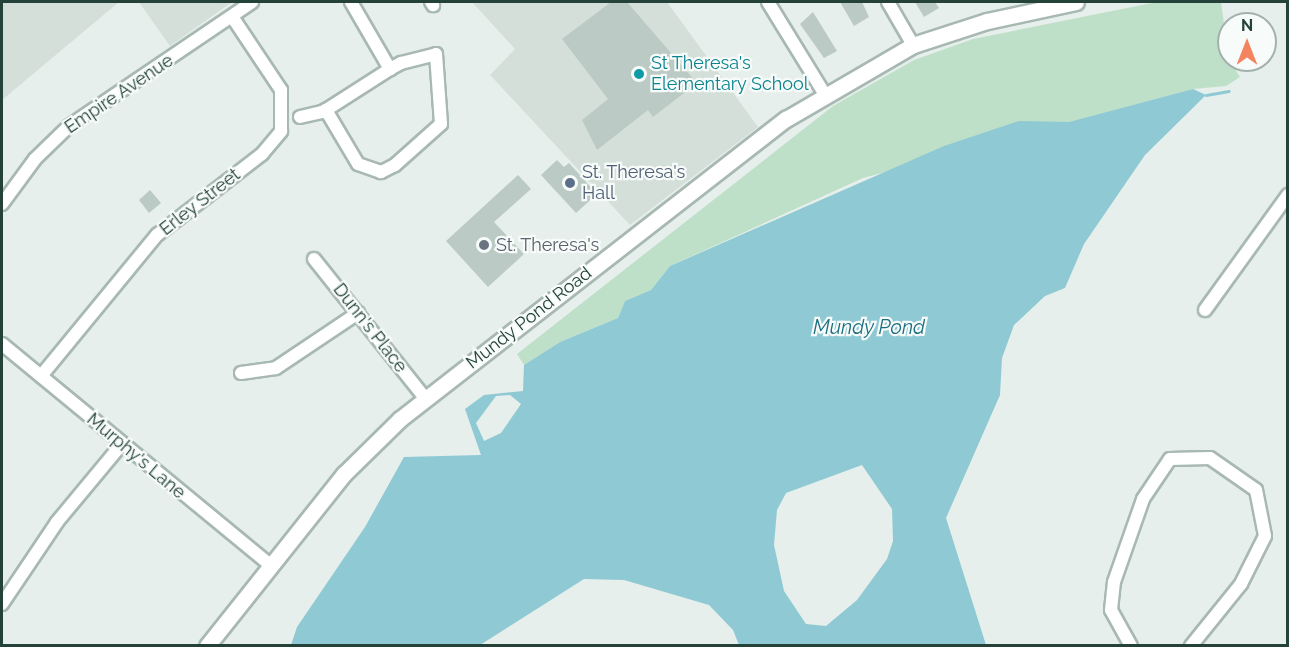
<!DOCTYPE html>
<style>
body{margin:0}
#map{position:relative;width:1289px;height:647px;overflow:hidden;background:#e6efeb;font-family:Raleway,sans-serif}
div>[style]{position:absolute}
.built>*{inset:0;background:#d4dfda}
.green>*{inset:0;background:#bfe0c8}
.water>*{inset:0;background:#8ec9d4}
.stream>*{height:3px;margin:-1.5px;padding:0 1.5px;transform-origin:1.5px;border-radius:1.5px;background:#8ec9d4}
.building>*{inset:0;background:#bbcac4}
.roads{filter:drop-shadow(2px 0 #a8b8b2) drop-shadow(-2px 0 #a8b8b2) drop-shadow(0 2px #a8b8b2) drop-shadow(0 -2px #a8b8b2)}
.minor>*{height:12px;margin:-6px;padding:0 6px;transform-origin:6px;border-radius:6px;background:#fff}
.tertiary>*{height:15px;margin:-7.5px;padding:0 7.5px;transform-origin:7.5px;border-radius:7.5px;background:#fff}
.dots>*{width:16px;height:16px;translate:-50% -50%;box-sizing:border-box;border:3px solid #f7fbf9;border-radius:50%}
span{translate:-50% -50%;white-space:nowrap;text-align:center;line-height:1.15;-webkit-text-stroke:4.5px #f7fbf9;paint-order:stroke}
.culture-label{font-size:18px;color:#0d838f}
.left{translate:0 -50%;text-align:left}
.street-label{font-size:18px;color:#24423a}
.service-label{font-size:18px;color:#4e5e75}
.worship-label{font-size:18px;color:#5b616d}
.water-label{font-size:20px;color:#1c6f80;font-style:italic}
.frame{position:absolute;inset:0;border:3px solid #24423a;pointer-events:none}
.north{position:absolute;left:1217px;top:12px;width:60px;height:60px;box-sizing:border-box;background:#f7fbf9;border:2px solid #a3b1ad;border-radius:50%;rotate:0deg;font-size:16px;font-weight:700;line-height:24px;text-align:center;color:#24423a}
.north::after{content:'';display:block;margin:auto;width:21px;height:27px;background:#f4845f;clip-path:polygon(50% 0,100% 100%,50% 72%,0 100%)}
</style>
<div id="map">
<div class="built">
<div style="clip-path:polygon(2px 2px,119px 2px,2px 100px)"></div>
<div style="clip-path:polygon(139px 2px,232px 2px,170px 46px)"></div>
<div style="clip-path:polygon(472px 2px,667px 2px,758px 127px,630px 225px,490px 75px,515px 49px)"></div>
</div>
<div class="green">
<div style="clip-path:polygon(1157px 2px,1221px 2px,1229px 60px,1240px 77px,1226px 86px,1193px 89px,863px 178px,670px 266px,651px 290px,625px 301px,618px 318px,560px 342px,524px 365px,517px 354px,833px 106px,914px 60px,973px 39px)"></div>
</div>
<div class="water">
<div style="clip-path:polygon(evenodd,1193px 89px,1206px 95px,1145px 155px,1084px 244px,1065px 288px,1045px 296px,1014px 325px,1002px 358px,1000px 395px,946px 518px,986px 645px,739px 645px,733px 630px,709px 605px,624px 580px,584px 579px,480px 645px,291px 645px,297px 627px,365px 527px,404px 457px,481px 455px,465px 409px,484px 395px,523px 391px,524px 365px,560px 342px,618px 318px,625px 301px,651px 290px,670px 266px,944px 146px,1019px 121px,1069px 122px,1193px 89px,510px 395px,521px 404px,501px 433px,484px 441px,476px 423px,496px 396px,510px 395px,1193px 89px,862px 465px,892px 509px,893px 541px,887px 559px,857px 600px,826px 626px,806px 624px,784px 591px,774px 545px,777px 510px,786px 493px,862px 465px)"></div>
</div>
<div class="stream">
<div style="left:1206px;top:95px;width:23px;rotate:-10deg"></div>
</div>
<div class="building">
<div style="clip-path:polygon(611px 2px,627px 2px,697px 83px,653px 117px,648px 110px,597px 150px,582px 120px,608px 99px,562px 39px)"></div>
<div style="clip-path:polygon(840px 2px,862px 2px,869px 17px,854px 26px)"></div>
<div style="clip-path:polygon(915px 2px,935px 2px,939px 8px,924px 17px)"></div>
<div style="clip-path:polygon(813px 12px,837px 51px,824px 58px,800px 24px)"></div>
<div style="clip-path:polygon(557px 160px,564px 167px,569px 163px,597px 194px,576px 213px,541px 175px)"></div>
<div style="clip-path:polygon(518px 175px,531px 189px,494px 222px,524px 254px,488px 287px,446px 241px)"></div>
<div style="clip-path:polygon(150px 190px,161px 203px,149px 213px,139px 200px)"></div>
</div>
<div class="roads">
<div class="minor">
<div style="left:351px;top:2px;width:78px;rotate:59.8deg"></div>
<div style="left:431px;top:2px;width:4px;rotate:56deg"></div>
<div style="left:768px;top:2px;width:107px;rotate:58.4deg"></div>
<div style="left:888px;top:2px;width:50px;rotate:59.8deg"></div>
<div style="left:300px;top:117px;width:23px;rotate:-13deg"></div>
<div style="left:322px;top:112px;width:4px;rotate:-27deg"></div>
<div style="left:326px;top:110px;width:76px;rotate:-32.6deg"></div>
<div style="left:390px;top:69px;width:13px;rotate:-29deg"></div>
<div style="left:401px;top:63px;width:36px;rotate:-14deg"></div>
<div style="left:436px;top:54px;width:70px;rotate:85.9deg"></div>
<div style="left:441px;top:124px;width:62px;rotate:138.3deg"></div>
<div style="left:395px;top:165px;width:16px;rotate:153deg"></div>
<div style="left:381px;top:172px;width:24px;rotate:-161deg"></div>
<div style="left:358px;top:164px;width:63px;rotate:-120.7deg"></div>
<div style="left:2px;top:204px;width:56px;rotate:-53.7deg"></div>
<div style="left:35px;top:159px;width:47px;rotate:-44.1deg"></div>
<div style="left:69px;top:126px;width:221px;rotate:-34.1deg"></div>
<div style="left:314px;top:259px;width:178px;rotate:51.4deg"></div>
<div style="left:1205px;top:310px;width:142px;rotate:-54.2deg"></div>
<div style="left:2px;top:344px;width:349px;rotate:39.5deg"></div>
<div style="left:241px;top:373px;width:35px;rotate:-8deg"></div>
<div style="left:276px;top:368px;width:99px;rotate:-33.9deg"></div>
<div style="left:41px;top:376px;width:183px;rotate:-50.6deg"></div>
<div style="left:157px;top:235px;width:133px;rotate:-37.6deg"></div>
<div style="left:262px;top:154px;width:30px;rotate:-50deg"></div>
<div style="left:281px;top:131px;width:41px;rotate:-90deg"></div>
<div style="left:281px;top:90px;width:87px;rotate:-123.7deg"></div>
<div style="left:2px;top:604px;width:99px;rotate:-56.1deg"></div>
<div style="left:57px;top:522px;width:100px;rotate:-50.3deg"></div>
<div style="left:1131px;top:646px;width:41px;rotate:-119.1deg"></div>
<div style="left:1111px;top:610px;width:28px;rotate:-84deg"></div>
<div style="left:1114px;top:582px;width:88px;rotate:-70.7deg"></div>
<div style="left:1143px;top:499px;width:48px;rotate:-56deg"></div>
<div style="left:1170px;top:459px;width:40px;rotate:-1.4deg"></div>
<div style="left:1210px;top:458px;width:56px;rotate:34.8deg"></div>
<div style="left:1256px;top:490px;width:47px;rotate:78.9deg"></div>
<div style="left:1265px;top:536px;width:54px;rotate:116.6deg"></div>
<div style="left:1241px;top:584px;width:80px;rotate:128.9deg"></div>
</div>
<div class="tertiary">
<div style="left:207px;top:646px;width:220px;rotate:-51.5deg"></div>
<div style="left:344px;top:474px;width:78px;rotate:-44.5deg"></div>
<div style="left:400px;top:419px;width:489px;rotate:-37.9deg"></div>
<div style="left:786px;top:119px;width:147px;rotate:-30.2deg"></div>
<div style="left:913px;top:45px;width:78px;rotate:-18deg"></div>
<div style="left:987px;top:21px;width:91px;rotate:-12.1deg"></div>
</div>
</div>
<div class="dots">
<div style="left:639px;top:74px;background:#0f9aa8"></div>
<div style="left:570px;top:183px;background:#5c6f8a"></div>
<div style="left:484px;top:245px;background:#6b7280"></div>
</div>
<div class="culture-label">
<span class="left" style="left:651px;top:74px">St Theresa's<br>Elementary School</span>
</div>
<div class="street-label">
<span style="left:119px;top:94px;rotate:-34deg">Empire Avenue</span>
<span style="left:200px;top:202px;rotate:-38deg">Erley Street</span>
<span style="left:529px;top:318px;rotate:-38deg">Mundy Pond Road</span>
<span style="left:370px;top:328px;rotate:52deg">Dunn's Place</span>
<span style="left:136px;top:456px;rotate:40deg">Murphy's Lane</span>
</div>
<div class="service-label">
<span class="left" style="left:582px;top:183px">St. Theresa's<br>Hall</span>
</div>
<div class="worship-label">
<span class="left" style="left:496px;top:245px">St. Theresa's</span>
</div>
<div class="water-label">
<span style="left:869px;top:327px">Mundy Pond</span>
</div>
<div class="frame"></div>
<div class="north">N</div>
</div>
